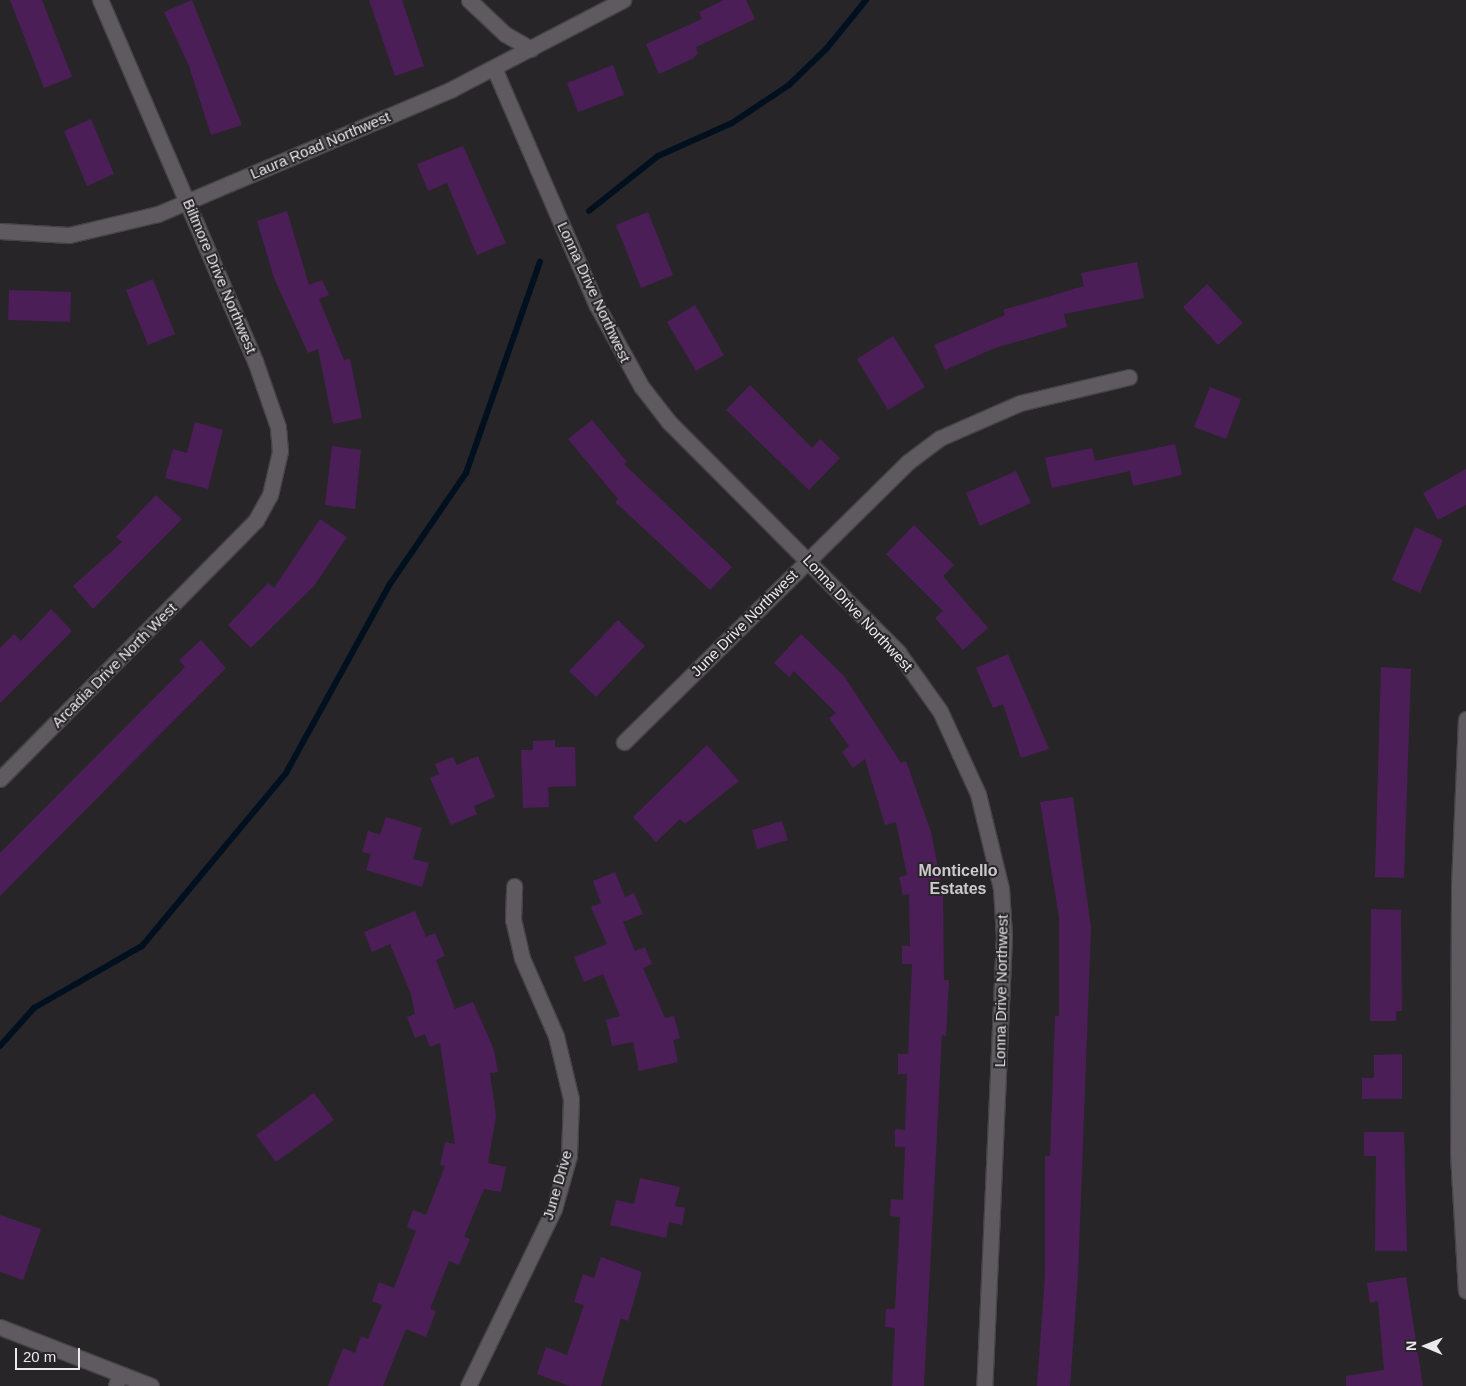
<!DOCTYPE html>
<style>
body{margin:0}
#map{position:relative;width:1466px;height:1386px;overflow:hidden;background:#282529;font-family:Arial,sans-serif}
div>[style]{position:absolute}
.stream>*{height:6px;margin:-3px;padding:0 3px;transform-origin:3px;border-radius:3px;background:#00101e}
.building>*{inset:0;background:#4c1e57}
.roads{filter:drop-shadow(1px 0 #454346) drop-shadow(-1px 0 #454346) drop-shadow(0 1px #454346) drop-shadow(0 -1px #454346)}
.street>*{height:15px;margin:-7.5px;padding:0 7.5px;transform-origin:7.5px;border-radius:7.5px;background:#5e5a5f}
.secondary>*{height:15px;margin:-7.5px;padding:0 7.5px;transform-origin:7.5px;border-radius:7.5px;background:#5e5a5f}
span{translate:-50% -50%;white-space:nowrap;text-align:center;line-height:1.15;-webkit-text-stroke:4px #282529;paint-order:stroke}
.street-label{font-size:15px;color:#ebe9ec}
.neighbourhood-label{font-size:16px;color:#cdc9ce;font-weight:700}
.north{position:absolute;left:1401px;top:1321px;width:50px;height:50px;-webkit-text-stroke:4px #282529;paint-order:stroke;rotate:271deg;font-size:14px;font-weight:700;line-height:20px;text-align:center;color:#ebe9ec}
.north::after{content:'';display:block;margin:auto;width:18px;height:22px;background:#ebe9ec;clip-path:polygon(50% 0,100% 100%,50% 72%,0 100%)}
.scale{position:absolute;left:15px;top:1348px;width:65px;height:22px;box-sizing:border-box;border:2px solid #ebe9ec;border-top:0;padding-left:6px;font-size:15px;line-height:18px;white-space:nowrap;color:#ebe9ec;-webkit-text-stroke:4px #282529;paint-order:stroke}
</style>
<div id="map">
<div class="stream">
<div style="left:589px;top:211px;width:88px;rotate:-38.6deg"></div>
<div style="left:658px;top:156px;width:81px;rotate:-24deg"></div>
<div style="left:732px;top:123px;width:69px;rotate:-33.7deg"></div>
<div style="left:789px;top:85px;width:53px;rotate:-44.2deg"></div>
<div style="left:827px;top:48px;width:62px;rotate:-50.9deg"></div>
<div style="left:0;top:1046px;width:51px;rotate:-48.2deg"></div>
<div style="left:34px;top:1008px;width:125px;rotate:-29.9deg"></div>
<div style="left:142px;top:946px;width:225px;rotate:-50.2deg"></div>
<div style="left:286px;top:773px;width:216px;rotate:-61.2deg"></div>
<div style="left:390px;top:584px;width:135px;rotate:-55.6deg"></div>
<div style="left:466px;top:473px;width:224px;rotate:-70.7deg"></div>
</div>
<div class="building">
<div style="clip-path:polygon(10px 0,42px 0,72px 77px,44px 88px)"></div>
<div style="clip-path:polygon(192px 0,242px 125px,211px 135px,189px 66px,164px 12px)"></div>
<div style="clip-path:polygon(369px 0,402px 0,424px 66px,395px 76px)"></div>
<div style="clip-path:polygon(724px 0,746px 0,755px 19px,696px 47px,698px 53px,694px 58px,659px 74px,646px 44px,702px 19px,699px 12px)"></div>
<div style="clip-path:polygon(613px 65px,624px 95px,578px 112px,567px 83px)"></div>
<div style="clip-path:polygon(91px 119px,114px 174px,87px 186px,64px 131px)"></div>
<div style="clip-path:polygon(463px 146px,506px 243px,477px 255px,447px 183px,428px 191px,417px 164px)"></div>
<div style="clip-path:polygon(287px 211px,309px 285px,322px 280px,329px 295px,319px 299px,344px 360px,350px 359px,362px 418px,333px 424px,318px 349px,308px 353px,274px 278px,257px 221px)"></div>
<div style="clip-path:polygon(648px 212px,673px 275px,641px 288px,616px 225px)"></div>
<div style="clip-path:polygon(1137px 262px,1144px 298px,1064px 314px,1067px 327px,995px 348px,945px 370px,934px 345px,1005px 315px,1003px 310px,1084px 286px,1081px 273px)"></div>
<div style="clip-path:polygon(153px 279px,175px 334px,148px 345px,126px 290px)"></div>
<div style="clip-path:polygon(1207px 284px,1243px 323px,1218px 345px,1183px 307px)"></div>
<div style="clip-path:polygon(9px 290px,71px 292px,70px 322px,8px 320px)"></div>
<div style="clip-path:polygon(695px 305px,724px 355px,696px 371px,667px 322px)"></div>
<div style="clip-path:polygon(893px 336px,925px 387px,888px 410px,857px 359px)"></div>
<div style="clip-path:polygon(750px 385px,812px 448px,820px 439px,840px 458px,809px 490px,726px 410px)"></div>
<div style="clip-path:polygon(1210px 387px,1241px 399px,1226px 439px,1194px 427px)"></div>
<div style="clip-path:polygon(592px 420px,627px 462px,624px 464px,732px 567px,710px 590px,615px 502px,618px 499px,568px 439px)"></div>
<div style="clip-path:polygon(195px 422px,223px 430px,208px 489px,165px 478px,173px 449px,187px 453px)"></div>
<div style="clip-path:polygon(1175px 444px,1182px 475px,1133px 486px,1130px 471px,1052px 488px,1045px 458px,1092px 448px,1095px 461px)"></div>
<div style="clip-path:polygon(332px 446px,361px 450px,355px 509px,325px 505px)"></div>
<div style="clip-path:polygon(1466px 469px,1466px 505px,1438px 520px,1423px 493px)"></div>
<div style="clip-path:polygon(1016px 471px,1031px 503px,980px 526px,966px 493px)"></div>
<div style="clip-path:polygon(156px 495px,182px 519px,93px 609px,73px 586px,122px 542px,116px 537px)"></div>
<div style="clip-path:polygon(320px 519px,347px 537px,314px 586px,251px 648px,228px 625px,268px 583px,274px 588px)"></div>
<div style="clip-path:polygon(914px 525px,954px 565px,943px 576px,988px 628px,963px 650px,935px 618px,943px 611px,886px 554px)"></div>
<div style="clip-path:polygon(1415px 527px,1443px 540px,1420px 593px,1392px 580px)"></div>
<div style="clip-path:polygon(51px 609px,72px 631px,0 703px,0 648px,14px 634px,21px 641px)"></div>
<div style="clip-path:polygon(618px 620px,645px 646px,596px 697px,569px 671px)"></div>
<div style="clip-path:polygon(801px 634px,844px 676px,901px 763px,906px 761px,931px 832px,943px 895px,944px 980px,949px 980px,946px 1036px,942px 1035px,924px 1386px,892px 1386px,895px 1328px,885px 1327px,886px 1309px,895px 1309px,900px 1217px,890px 1216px,891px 1199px,903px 1200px,905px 1147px,895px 1147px,895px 1129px,905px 1130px,907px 1074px,898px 1074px,898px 1054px,908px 1054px,912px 964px,902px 964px,902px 946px,910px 946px,909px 894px,903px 895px,899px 877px,907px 875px,896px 822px,885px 825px,865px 759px,853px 768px,842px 752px,849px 746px,829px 718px,836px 713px,794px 671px,789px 677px,774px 663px)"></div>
<div style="clip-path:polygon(201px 640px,226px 668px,0 896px,0 853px,185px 667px,179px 660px)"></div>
<div style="clip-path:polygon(1008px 654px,1049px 749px,1021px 758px,1003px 704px,993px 708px,976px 668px)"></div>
<div style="clip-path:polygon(1381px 667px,1411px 669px,1404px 878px,1375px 877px)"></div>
<div style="clip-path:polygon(555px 740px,555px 747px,575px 747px,576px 786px,548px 787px,549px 807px,523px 808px,521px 750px,533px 750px,533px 741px)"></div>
<div style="clip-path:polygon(707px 745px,739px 781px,685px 824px,680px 819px,656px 842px,633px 817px)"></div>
<div style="clip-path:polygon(478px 756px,495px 797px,474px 806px,477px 814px,451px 825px,430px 778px,439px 774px,435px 764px,453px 757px,457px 765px)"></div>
<div style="clip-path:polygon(1073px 797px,1091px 928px,1078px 1275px,1070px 1386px,1037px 1386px,1045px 1274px,1045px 1156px,1050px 1156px,1055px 1016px,1059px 1016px,1059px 917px,1040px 802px)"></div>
<div style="clip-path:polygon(386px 817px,422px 828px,413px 859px,429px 863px,422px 887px,366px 870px,371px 854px,362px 852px,368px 831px,380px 835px)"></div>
<div style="clip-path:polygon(782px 821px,788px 840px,757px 849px,752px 830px)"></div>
<div style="clip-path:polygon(615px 872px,625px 897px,634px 893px,643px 914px,623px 922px,635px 951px,645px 947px,652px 964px,643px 968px,665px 1018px,674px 1016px,680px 1038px,673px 1040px,678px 1062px,639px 1071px,633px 1042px,612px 1046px,606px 1020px,620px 1016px,603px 974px,584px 982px,574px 957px,607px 944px,591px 907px,601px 903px,593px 881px)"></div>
<div style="clip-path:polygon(1371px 909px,1401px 910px,1402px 1011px,1396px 1011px,1396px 1021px,1370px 1021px)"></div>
<div style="clip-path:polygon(415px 911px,426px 937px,435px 933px,445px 956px,436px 960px,455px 1009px,473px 1002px,494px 1050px,498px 1072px,490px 1073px,496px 1116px,488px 1163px,506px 1167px,501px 1192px,484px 1189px,464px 1237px,470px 1239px,459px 1265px,449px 1261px,430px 1309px,436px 1311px,426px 1337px,406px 1329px,383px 1386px,328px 1386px,343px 1348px,355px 1353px,361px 1336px,368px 1339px,382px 1305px,372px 1301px,379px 1282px,394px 1288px,416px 1231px,407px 1227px,413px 1210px,426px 1215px,445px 1166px,440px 1165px,445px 1142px,455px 1144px,440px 1043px,430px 1047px,425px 1034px,415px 1038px,407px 1017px,415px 1014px,411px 994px,390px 944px,372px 952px,364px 932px)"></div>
<div style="clip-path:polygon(1402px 1054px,1402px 1099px,1362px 1099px,1362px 1078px,1374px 1078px,1374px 1055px)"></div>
<div style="clip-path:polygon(314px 1093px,334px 1120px,276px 1162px,256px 1135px)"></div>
<div style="clip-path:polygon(1364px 1132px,1404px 1132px,1407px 1251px,1375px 1251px,1376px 1156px,1364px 1156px)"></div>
<div style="clip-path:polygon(640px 1178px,680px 1187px,675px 1206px,685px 1208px,682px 1225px,669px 1222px,666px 1238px,610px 1225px,616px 1200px,634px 1204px)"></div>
<div style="clip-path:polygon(0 1215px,41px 1229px,23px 1280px,0 1272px)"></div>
<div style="clip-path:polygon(601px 1257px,642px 1272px,628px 1321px,621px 1318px,601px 1386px,570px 1386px,537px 1374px,546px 1347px,567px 1355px,584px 1305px,574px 1302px,583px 1274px,594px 1278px)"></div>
<div style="clip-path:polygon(1406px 1277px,1423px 1386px,1346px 1386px,1346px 1376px,1384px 1370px,1378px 1301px,1370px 1303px,1367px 1283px)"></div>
</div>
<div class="roads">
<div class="street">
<div style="left:469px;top:0;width:50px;rotate:43.4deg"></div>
<div style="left:505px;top:34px;width:30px;rotate:30deg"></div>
<div style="left:494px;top:68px;width:257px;rotate:66.6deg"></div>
<div style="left:596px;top:304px;width:94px;rotate:61.2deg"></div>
<div style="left:641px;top:386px;width:46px;rotate:52.1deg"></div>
<div style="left:669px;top:422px;width:325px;rotate:45.1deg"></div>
<div style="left:898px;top:652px;width:72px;rotate:54.6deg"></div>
<div style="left:940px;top:711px;width:91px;rotate:65.4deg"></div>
<div style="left:978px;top:794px;width:97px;rotate:76.3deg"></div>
<div style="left:1001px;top:888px;width:48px;rotate:86.4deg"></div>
<div style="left:1004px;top:936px;width:450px;rotate:92.5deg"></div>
<div style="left:0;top:231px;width:69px;rotate:3.3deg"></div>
<div style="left:69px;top:235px;width:91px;rotate:-13.3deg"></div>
<div style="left:158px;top:214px;width:319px;rotate:-23deg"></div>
<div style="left:452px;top:89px;width:193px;rotate:-27.5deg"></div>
<div style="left:1466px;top:719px;width:167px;rotate:92.4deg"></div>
<div style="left:1459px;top:886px;width:267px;rotate:90.2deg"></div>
<div style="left:1458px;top:1153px;width:138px;rotate:86.7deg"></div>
<div style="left:624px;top:742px;width:399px;rotate:-44.6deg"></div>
<div style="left:908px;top:462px;width:40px;rotate:-37deg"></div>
<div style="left:940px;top:438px;width:87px;rotate:-23.6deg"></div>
<div style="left:1020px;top:403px;width:112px;rotate:-13.4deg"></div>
<div style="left:0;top:779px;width:364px;rotate:-45.3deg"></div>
<div style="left:256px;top:520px;width:29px;rotate:-61deg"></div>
<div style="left:270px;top:495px;width:45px;rotate:-77.2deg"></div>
<div style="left:280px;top:451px;width:24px;rotate:-95deg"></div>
<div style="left:278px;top:427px;width:70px;rotate:-109.2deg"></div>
<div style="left:255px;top:361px;width:393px;rotate:-113.2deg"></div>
<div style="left:116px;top:1386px;width:11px;rotate:-75deg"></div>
<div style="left:468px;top:1386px;width:197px;rotate:-64.1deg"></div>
<div style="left:554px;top:1209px;width:55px;rotate:-74.2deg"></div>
<div style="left:569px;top:1156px;width:57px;rotate:-88deg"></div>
<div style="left:571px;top:1099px;width:65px;rotate:-103.4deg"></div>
<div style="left:556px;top:1036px;width:85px;rotate:-113.6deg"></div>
<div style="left:522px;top:958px;width:39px;rotate:-103deg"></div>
<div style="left:513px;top:920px;width:34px;rotate:-88deg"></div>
</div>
<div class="secondary">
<div style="left:0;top:1327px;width:162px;rotate:21.3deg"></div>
</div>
</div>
<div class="street-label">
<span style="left:320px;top:145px;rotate:-23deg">Laura Road Northwest</span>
<span style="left:220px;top:276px;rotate:67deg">Biltmore Drive Northwest</span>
<span style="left:594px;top:292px;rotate:65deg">Lonna Drive Northwest</span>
<span style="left:858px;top:613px;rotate:47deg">Lonna Drive Northwest</span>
<span style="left:744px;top:623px;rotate:-45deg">June Drive Northwest</span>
<span style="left:114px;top:665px;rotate:-45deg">Arcadia Drive North West</span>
<span style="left:1001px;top:991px;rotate:-89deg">Lonna Drive Northwest</span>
<span style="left:557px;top:1185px;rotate:-74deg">June Drive</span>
</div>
<div class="neighbourhood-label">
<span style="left:958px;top:880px">Monticello<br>Estates</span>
</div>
<div class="north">N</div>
<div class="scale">20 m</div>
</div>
